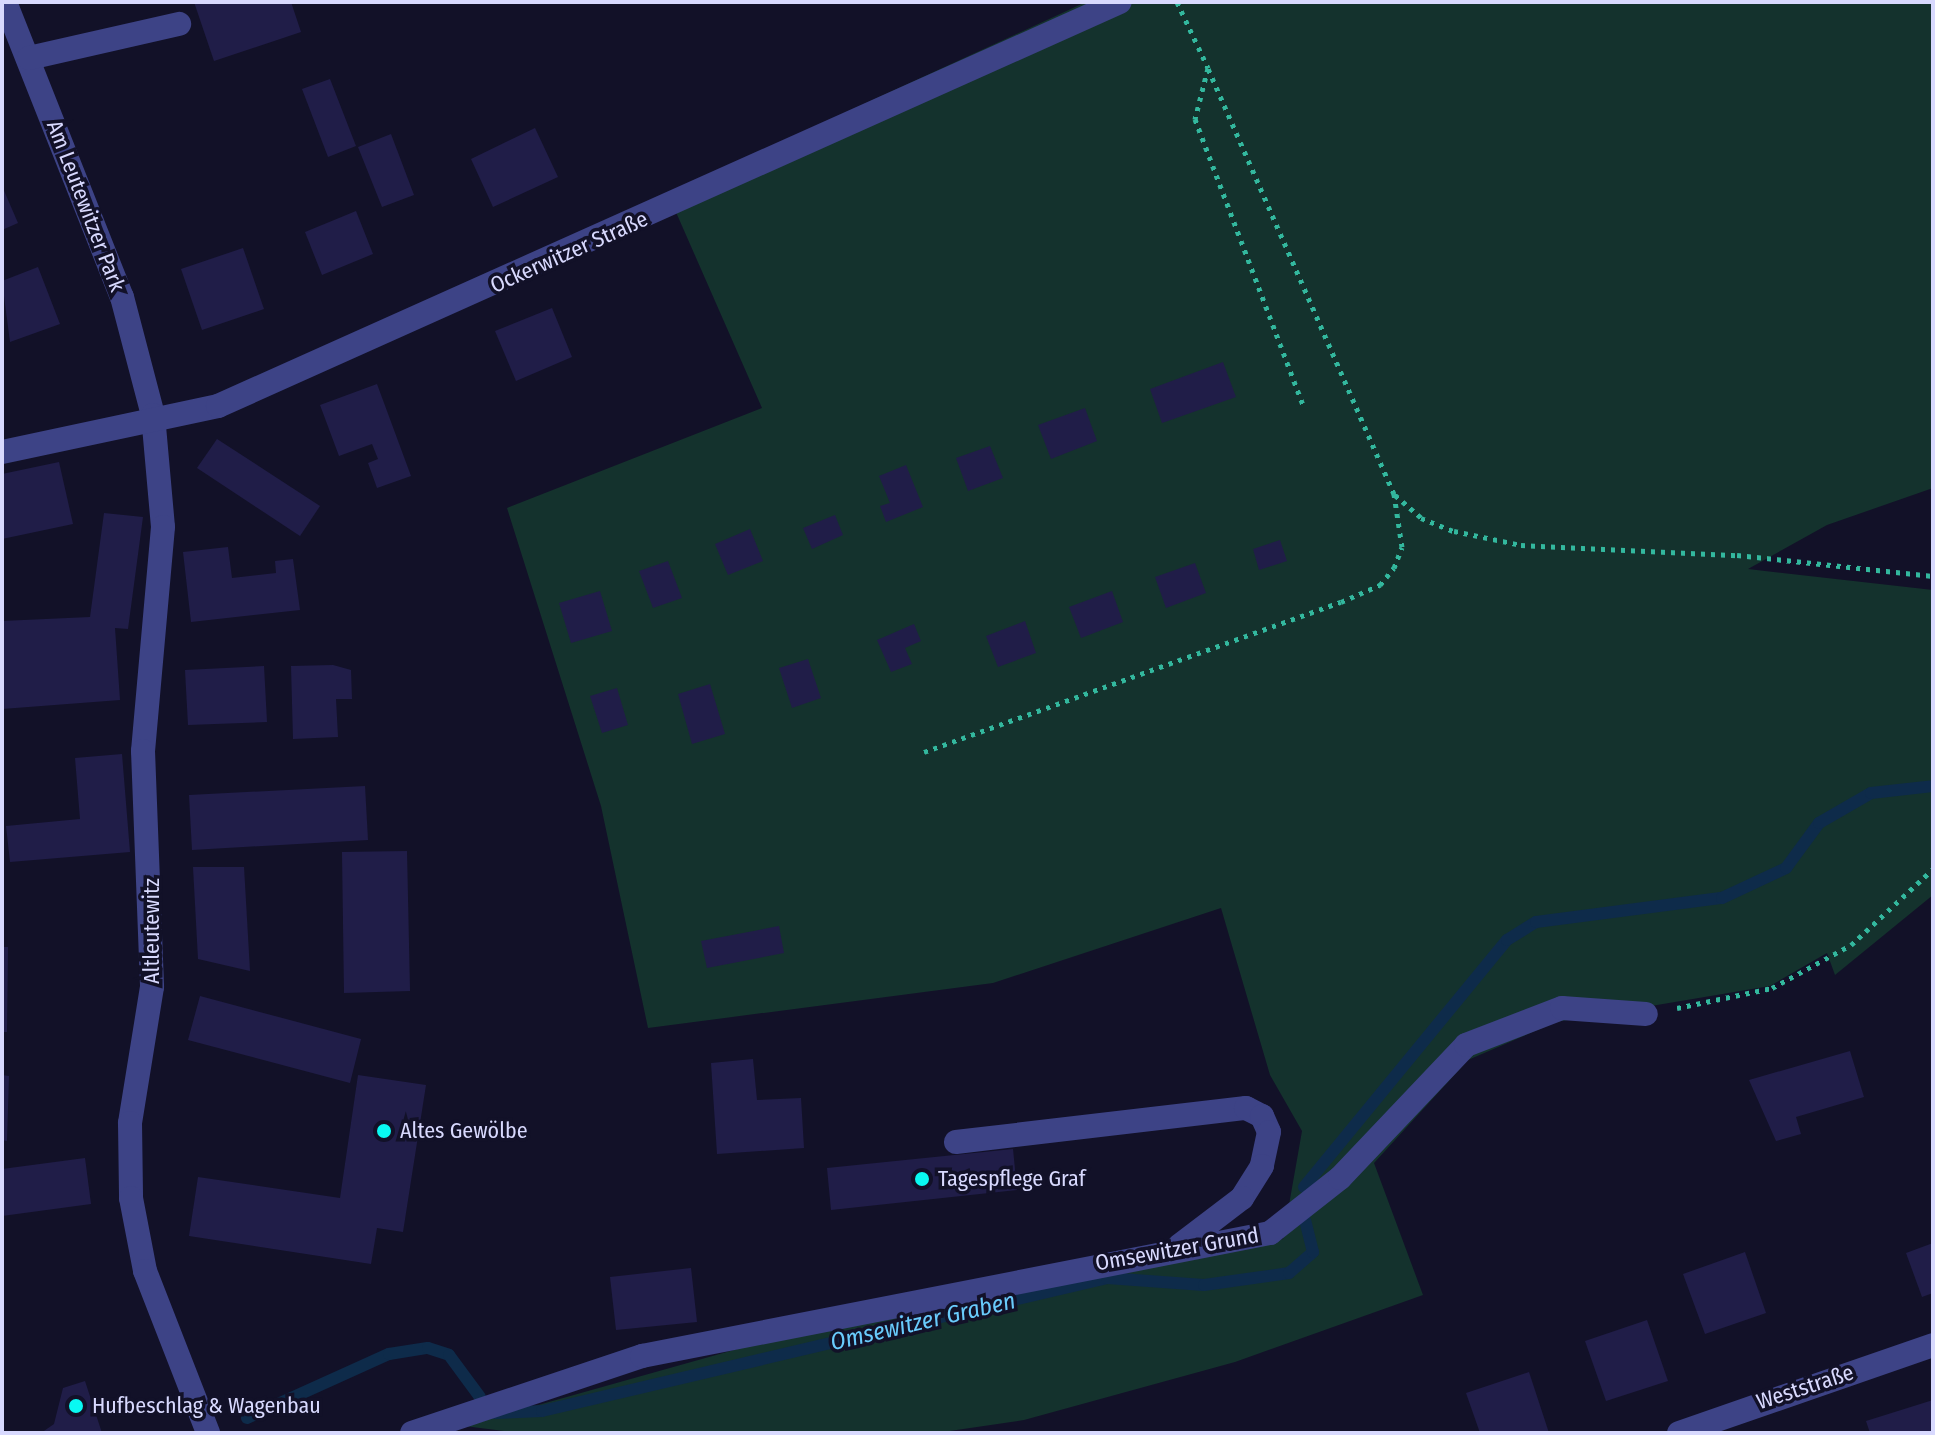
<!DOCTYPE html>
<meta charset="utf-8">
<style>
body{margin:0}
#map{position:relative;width:1935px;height:1435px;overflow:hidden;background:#121128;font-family:"Fira Sans Condensed",sans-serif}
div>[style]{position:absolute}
.green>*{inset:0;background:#14322d}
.stream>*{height:12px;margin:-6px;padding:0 6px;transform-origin:6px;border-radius:6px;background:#0e2b4a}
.building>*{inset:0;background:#201d48}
.path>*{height:5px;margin-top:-2.5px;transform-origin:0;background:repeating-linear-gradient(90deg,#33b89e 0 4px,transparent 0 10px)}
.minor>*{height:24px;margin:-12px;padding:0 12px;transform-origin:12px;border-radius:12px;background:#3d4386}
.dots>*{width:22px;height:22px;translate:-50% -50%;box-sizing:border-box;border:4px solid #121128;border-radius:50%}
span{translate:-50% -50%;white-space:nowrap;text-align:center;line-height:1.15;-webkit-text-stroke:7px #121128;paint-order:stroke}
.street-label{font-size:22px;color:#d8d9fe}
.poi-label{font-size:22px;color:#d8d9fe}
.left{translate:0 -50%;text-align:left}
.water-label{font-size:24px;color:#69cbfc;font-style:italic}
.frame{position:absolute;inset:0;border:4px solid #d8d9fe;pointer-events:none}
</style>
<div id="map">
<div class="green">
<div style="clip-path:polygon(1086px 2px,1933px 2px,1933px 488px,1827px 525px,1748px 569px,1933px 590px,1933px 895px,1835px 975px,1827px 953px,1770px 986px,1556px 1022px,1468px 1060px,1374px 1163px,1423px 1295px,1235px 1362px,1024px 1420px,936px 1433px,519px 1433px,464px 1426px,794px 1333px,1283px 1239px,1302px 1131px,1270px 1075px,1221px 908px,993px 983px,648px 1028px,601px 806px,507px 508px,762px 408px,668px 194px)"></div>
</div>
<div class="stream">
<div style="left:1304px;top:1187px;width:320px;rotate:-50.6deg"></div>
<div style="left:1507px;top:940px;width:34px;rotate:-32deg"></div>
<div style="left:1536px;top:922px;width:188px;rotate:-7.4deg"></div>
<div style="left:1722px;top:898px;width:71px;rotate:-25.1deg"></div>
<div style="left:1786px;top:868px;width:56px;rotate:-53.7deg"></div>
<div style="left:1819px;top:823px;width:60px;rotate:-30deg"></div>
<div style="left:1871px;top:793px;width:62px;rotate:-6.4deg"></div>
<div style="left:495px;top:1413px;width:47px;rotate:-2.4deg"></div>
<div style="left:542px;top:1411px;width:580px;rotate:-13.25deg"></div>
<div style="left:1107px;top:1278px;width:97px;rotate:4.1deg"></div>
<div style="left:1204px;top:1285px;width:86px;rotate:-8deg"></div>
<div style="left:1289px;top:1273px;width:32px;rotate:-41deg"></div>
<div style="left:1313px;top:1252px;width:32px;rotate:-104deg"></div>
<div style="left:247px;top:1418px;width:156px;rotate:-24.3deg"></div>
<div style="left:389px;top:1354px;width:39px;rotate:-9deg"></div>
<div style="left:428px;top:1348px;width:22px;rotate:18deg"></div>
<div style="left:449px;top:1355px;width:52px;rotate:53.6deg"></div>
</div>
<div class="building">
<div style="clip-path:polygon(194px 2px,291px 2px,301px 32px,214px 61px)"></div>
<div style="clip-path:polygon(330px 79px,356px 146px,328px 157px,302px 89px)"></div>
<div style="clip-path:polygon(535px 128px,558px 177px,493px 207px,471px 159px)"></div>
<div style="clip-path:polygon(391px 134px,414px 195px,382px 207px,358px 147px)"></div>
<div style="clip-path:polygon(2px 186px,18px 223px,2px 230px)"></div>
<div style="clip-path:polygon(356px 211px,373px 254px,322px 275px,305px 232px)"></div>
<div style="clip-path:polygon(243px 248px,264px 309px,202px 330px,181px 269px)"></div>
<div style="clip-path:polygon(38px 267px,60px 324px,10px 342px,2px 281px)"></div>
<div style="clip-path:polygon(552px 308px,572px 357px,516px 381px,495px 331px)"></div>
<div style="clip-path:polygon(1223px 362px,1236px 397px,1162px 423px,1150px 389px)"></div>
<div style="clip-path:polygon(377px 384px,411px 476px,377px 488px,368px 463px,378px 459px,372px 444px,339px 456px,320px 405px)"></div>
<div style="clip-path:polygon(1085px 408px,1097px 441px,1051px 459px,1038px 425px)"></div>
<div style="clip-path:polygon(217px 439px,320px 506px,300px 536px,197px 468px)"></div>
<div style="clip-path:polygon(990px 446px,1003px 478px,968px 491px,956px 458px)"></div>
<div style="clip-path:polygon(59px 462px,73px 524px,2px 539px,2px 474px)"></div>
<div style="clip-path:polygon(906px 465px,923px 507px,886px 522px,880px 506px,890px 503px,879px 476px)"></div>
<div style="clip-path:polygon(104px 513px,143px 517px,128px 629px,115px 628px,120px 700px,2px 709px,2px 621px,90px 617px)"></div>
<div style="clip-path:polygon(835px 515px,843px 535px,812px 549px,803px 528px)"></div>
<div style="clip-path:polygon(750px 529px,763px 561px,728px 575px,715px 544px)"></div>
<div style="clip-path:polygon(1280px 540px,1287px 561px,1259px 570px,1253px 549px)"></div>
<div style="clip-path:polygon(228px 547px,232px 578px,276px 573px,275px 561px,293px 559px,300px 610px,191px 622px,183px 552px)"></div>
<div style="clip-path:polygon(668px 561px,682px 598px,653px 608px,639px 571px)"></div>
<div style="clip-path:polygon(1195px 563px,1206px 593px,1166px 608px,1155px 577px)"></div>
<div style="clip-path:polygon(600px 591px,612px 631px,571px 643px,559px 603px)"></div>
<div style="clip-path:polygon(1112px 591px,1123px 622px,1081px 638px,1069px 607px)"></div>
<div style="clip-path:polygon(1025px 621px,1036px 653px,998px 667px,986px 636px)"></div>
<div style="clip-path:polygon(914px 624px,921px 641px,905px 648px,912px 664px,891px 672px,877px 640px)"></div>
<div style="clip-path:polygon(808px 659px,821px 698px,792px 708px,779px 668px)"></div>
<div style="clip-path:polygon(333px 665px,351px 670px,352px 699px,336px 699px,338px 737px,293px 739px,291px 666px)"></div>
<div style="clip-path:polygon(264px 666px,267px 722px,188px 725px,185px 670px)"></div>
<div style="clip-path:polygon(710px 684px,725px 734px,692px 744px,678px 694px)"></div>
<div style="clip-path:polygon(617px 688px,628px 725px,602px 733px,590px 696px)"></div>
<div style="clip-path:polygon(122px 754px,130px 852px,10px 862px,6px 826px,80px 819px,75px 758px)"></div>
<div style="clip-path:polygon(365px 786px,368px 840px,192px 850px,189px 795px)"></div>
<div style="clip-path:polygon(407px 851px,410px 991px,344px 993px,342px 852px)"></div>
<div style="clip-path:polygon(193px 867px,244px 867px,250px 971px,198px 959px)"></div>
<div style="clip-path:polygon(779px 926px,784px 953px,707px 968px,701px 941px)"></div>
<div style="clip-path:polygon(2px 947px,8px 947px,7px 1032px,2px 1032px)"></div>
<div style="clip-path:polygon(200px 996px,361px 1039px,350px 1083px,188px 1040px)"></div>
<div style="clip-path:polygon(1850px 1051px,1864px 1097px,1796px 1117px,1801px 1134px,1776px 1141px,1749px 1080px)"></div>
<div style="clip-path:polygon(753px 1059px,757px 1100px,801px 1098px,804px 1148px,717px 1154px,711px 1063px)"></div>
<div style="clip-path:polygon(2px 1075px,9px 1076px,7px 1141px,2px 1140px)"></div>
<div style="clip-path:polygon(358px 1075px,426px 1085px,403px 1232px,377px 1228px,371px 1264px,189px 1236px,198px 1177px,340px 1198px)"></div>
<div style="clip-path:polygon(1013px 1149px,1017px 1190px,831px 1210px,827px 1168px)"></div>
<div style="clip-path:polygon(85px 1158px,91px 1204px,2px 1216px,2px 1169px)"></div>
<div style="clip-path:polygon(1933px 1243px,1933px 1293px,1922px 1297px,1906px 1253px)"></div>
<div style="clip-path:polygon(1745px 1252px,1766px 1313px,1705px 1334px,1683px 1274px)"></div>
<div style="clip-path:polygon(691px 1268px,697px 1322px,616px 1330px,610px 1277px)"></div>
<div style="clip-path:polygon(1647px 1320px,1668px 1381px,1606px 1401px,1585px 1341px)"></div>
<div style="clip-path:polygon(1529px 1372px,1549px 1433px,1480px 1433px,1466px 1393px)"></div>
<div style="clip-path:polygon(85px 1381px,102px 1433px,41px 1433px,54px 1424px,63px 1388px)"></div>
<div style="clip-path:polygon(1933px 1400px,1933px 1433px,1870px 1433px,1866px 1421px)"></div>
</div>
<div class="path">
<div style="left:1177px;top:2px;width:73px;rotate:64.8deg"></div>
<div style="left:1208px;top:68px;width:53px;rotate:104.3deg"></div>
<div style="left:1195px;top:119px;width:309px;rotate:69.3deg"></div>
<div style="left:1395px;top:495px;width:35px;rotate:41deg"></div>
<div style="left:1421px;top:518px;width:35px;rotate:22deg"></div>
<div style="left:1454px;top:531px;width:68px;rotate:11.8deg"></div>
<div style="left:1521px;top:545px;width:216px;rotate:2.7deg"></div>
<div style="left:1737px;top:555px;width:197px;rotate:6.1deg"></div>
<div style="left:924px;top:752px;width:443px;rotate:-19.8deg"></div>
<div style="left:1341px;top:602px;width:43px;rotate:-23.6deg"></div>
<div style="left:1380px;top:585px;width:22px;rotate:-51deg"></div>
<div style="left:1394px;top:568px;width:22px;rotate:-69deg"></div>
<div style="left:1402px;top:547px;width:54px;rotate:-98.6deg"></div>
<div style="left:1394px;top:494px;width:465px;rotate:-113.6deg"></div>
<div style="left:1677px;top:1008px;width:97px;rotate:-11.9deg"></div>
<div style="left:1772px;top:988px;width:90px;rotate:-28.6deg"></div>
<div style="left:1851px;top:945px;width:112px;rotate:-42.8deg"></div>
</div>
<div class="minor">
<div style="left:5px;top:2px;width:317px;rotate:68.4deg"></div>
<div style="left:122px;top:297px;width:122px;rotate:75.3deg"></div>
<div style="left:153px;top:415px;width:112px;rotate:84.9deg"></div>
<div style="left:163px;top:527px;width:225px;rotate:95.1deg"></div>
<div style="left:143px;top:751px;width:236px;rotate:87.8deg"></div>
<div style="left:152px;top:987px;width:138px;rotate:99.2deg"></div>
<div style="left:130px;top:1123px;width:75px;rotate:89.2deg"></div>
<div style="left:131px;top:1198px;width:74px;rotate:79.1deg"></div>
<div style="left:145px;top:1271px;width:174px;rotate:68.7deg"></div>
<div style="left:29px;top:58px;width:154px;rotate:-12.8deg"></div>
<div style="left:2px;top:452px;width:221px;rotate:-12deg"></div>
<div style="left:218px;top:406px;width:988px;rotate:-24.13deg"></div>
<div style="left:956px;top:1142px;width:292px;rotate:-6.7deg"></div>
<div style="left:1246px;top:1108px;width:18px;rotate:27deg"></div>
<div style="left:1262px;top:1116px;width:17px;rotate:66deg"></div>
<div style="left:1269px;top:1132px;width:35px;rotate:102deg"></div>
<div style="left:1262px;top:1166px;width:38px;rotate:122deg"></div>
<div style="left:1242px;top:1198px;width:79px;rotate:142.7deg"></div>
<div style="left:412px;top:1433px;width:243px;rotate:-18.5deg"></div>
<div style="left:642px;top:1356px;width:640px;rotate:-11.08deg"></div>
<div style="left:1270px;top:1233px;width:89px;rotate:-38.2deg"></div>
<div style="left:1340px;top:1178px;width:183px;rotate:-46.5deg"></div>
<div style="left:1466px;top:1045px;width:103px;rotate:-21.1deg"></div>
<div style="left:1562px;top:1008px;width:84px;rotate:4.1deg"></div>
<div style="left:1679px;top:1433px;width:269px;rotate:-19.1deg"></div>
</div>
<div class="dots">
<div style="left:384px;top:1131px;background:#09f9f2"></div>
<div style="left:922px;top:1179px;background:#09f9f2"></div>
<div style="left:76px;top:1406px;background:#09f9f2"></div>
</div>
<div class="street-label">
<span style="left:86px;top:206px;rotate:69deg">Am Leutewitzer Park</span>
<span style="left:569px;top:252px;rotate:-24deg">Ockerwitzer Straße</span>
<span style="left:152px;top:931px;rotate:-90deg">Altleutewitz</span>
<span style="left:1177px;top:1249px;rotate:-10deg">Omsewitzer Grund</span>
<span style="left:1805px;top:1387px;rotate:-18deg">Weststraße</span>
</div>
<div class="poi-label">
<span class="left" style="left:400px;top:1131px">Altes Gewölbe</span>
<span class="left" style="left:938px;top:1179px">Tagespflege Graf</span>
<span class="left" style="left:92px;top:1406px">Hufbeschlag &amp; Wagenbau</span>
</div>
<div class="water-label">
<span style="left:923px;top:1322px;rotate:-13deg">Omsewitzer Graben</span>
</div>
<div class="frame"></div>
</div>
